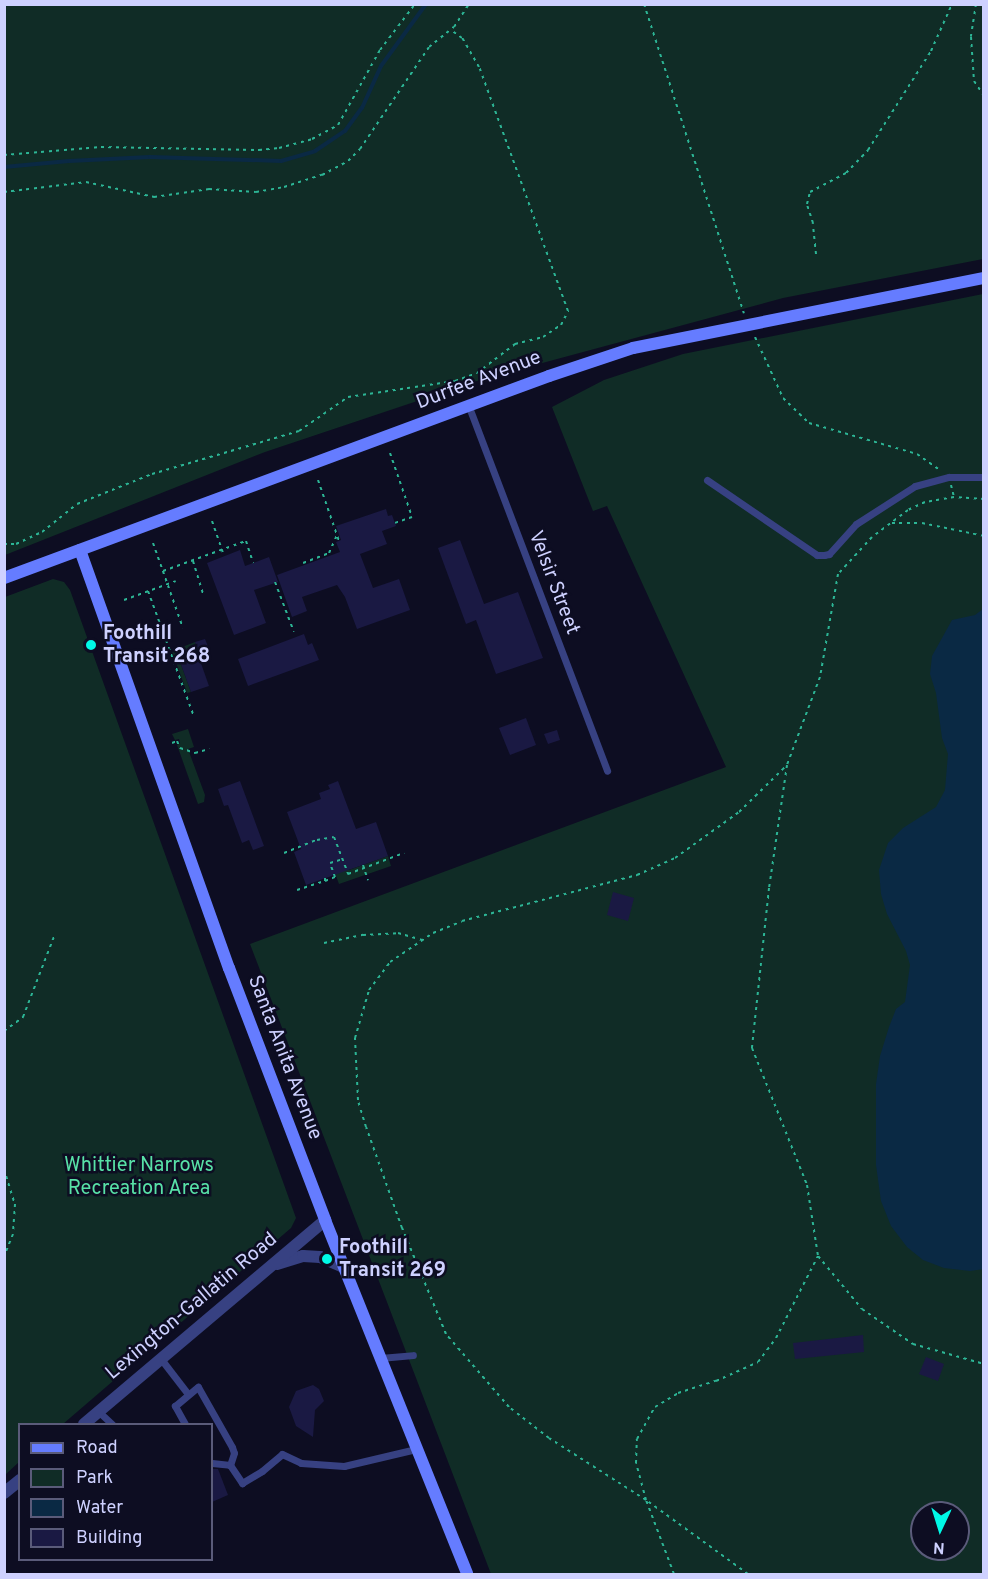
<!DOCTYPE html>
<style>
body{margin:0}
#map{position:relative;width:988px;height:1579px;overflow:hidden;background:#0d0d22;font-family:Overpass,sans-serif}
div>[style]{position:absolute}
.green>*{inset:0;background:#102c26}
.water>*{inset:0;background:#0a2944}
.stream>*{height:4px;margin:-2px;padding:0 2px;transform-origin:2px;border-radius:2px;background:#0a2944}
.building>*{inset:0;background:#1a1943}
.path>*{height:2px;margin-top:-1px;transform-origin:0;background:repeating-linear-gradient(90deg,#2cb595 0 3px,transparent 0 7.5px)}
.service>*{height:7px;margin:-3.5px;padding:0 3.5px;transform-origin:3.5px;border-radius:3.5px;background:#374182}
.tertiary>*{height:12px;margin:-6px;padding:0 6px;transform-origin:6px;border-radius:6px;background:#374182}
.secondary>*{height:12px;margin:-6px;padding:0 6px;transform-origin:6px;border-radius:6px;background:#657cff}
.dots>*{width:16px;height:16px;translate:-50% -50%;box-sizing:border-box;border:3px solid #0d0d22;border-radius:50%}
span{translate:-50% -50%;white-space:nowrap;text-align:center;line-height:1.15;-webkit-text-stroke:5px #0d0d22;paint-order:stroke}
.street-label{font-size:20px;color:#ced1ff}
.poi-label{font-size:20px;color:#ced1ff;font-weight:700}
.left{translate:0 -50%;text-align:left}
.park-label{font-size:20px;color:#58e1a7}
.frame{position:absolute;inset:0;border:6px solid #ced1ff;pointer-events:none}
.legend{position:absolute;left:18px;top:1423px;width:195px;height:138px;box-sizing:border-box;background:#0d0d22;border:2px solid #5a5b7a;margin:0;padding:8px 10px;list-style:none;font-size:18px;color:#ced1ff}
.legend li{display:flex;align-items:center;gap:12px;height:30px}
.legend b{width:30px;border:2px solid #5a5b7a}
.north{position:absolute;left:910px;top:1501px;width:60px;height:60px;box-sizing:border-box;background:#0d0d22;border:2px solid #5a5b7a;border-radius:50%;rotate:184deg;font-size:16px;font-weight:700;line-height:24px;text-align:center;color:#ced1ff}
.north::after{content:'';display:block;margin:auto;width:21px;height:27px;background:#00f9e6;clip-path:polygon(50% 0,100% 100%,50% 72%,0 100%)}
</style>
<div id="map">
<div class="green">
<div style="clip-path:polygon(5px 4px,983px 5px,983px 259px,783px 298px,483px 379px,265px 452px,5px 555px)"></div>
<div style="clip-path:polygon(evenodd,983px 294px,983px 1574px,491px 1574px,250px 944px,726px 767px,607px 506px,593px 511px,552px 407px,604px 380px,683px 354px,983px 294px,922px 1513px,958px 1513px,958px 1549px,922px 1549px,922px 1513px)"></div>
<div style="clip-path:polygon(53px 579px,64px 582px,70px 590px,296px 1218px,291px 1228px,63px 1424px,20px 1424px,19px 1462px,5px 1475px,5px 597px)"></div>
<div style="clip-path:polygon(195px 642px,199px 652px,179px 659px,191px 692px,187px 693px,172px 651px)"></div>
<div style="clip-path:polygon(188px 729px,194px 747px,188px 749px,205px 795px,204px 802px,198px 804px,177px 745px,180px 743px,179px 739px,175px 740px,172px 734px)"></div>
<div style="clip-path:polygon(388px 856px,391px 866px,339px 884px,333px 868px,349px 870px)"></div>
</div>
<div class="water">
<div style="clip-path:polygon(983px 609px,984px 1269px,970px 1271px,944px 1268px,923px 1260px,907px 1247px,891px 1226px,881px 1201px,876px 1165px,876px 1084px,880px 1056px,889px 1027px,896px 1009px,905px 1002px,910px 965px,906px 951px,887px 914px,881px 894px,879px 870px,888px 843px,903px 828px,936px 807px,945px 790px,948px 754px,942px 738px,936px 693px,930px 674px,932px 656px,952px 620px,975px 615px)"></div>
</div>
<div class="stream">
<div style="left:4px;top:167px;width:65px;rotate:-5.3deg"></div>
<div style="left:69px;top:161px;width:81px;rotate:-2.8deg"></div>
<div style="left:150px;top:157px;width:131px;rotate:1.7deg"></div>
<div style="left:281px;top:161px;width:35px;rotate:-16deg"></div>
<div style="left:315px;top:151px;width:36px;rotate:-34deg"></div>
<div style="left:345px;top:131px;width:29px;rotate:-54deg"></div>
<div style="left:362px;top:108px;width:46px;rotate:-65.7deg"></div>
<div style="left:381px;top:66px;width:77px;rotate:-54deg"></div>
</div>
<div class="building">
<div style="clip-path:polygon(386px 509px,388px 516px,392px 515px,396px 526px,382px 531px,387px 544px,360px 554px,373px 588px,399px 579px,410px 610px,357px 629px,345px 597px,337px 585px,302px 597px,307px 611px,292px 617px,277px 575px,340px 552px,336px 542px,341px 540px,336px 526px)"></div>
<div style="clip-path:polygon(460px 540px,484px 604px,518px 592px,543px 658px,496px 674px,476px 620px,466px 624px,438px 548px)"></div>
<div style="clip-path:polygon(240px 550px,245px 566px,269px 557px,278px 582px,254px 590px,266px 623px,234px 635px,207px 563px)"></div>
<div style="clip-path:polygon(304px 634px,308px 645px,312px 643px,319px 660px,248px 686px,238px 659px)"></div>
<div style="clip-path:polygon(205px 639px,209px 649px,199px 652px,195px 642px)"></div>
<div style="clip-path:polygon(197px 652px,209px 686px,191px 692px,179px 659px)"></div>
<div style="clip-path:polygon(526px 718px,536px 745px,510px 755px,499px 728px)"></div>
<div style="clip-path:polygon(557px 730px,560px 740px,548px 744px,544px 734px)"></div>
<div style="clip-path:polygon(240px 781px,264px 846px,253px 850px,249px 840px,242px 843px,228px 805px,224px 806px,218px 789px)"></div>
<div style="clip-path:polygon(338px 781px,356px 829px,376px 822px,388px 856px,306px 885px,294px 852px,301px 849px,287px 812px,321px 799px,319px 793px,330px 789px,328px 785px)"></div>
<div style="clip-path:polygon(613px 892px,634px 898px,628px 921px,607px 915px)"></div>
<div style="clip-path:polygon(863px 1335px,864px 1352px,795px 1359px,793px 1343px)"></div>
<div style="clip-path:polygon(926px 1357px,944px 1364px,938px 1381px,919px 1374px)"></div>
<div style="clip-path:polygon(313px 1385px,319px 1389px,324px 1401px,315px 1410px,313px 1437px,296px 1426px,289px 1407px,296px 1391px)"></div>
<div style="clip-path:polygon(212px 1469px,218px 1469px,228px 1495px,212px 1502px)"></div>
</div>
<div class="path">
<div style="left:644px;top:4px;width:325px;rotate:72.1deg"></div>
<div style="left:976px;top:4px;width:33px;rotate:99deg"></div>
<div style="left:971px;top:37px;width:44px;rotate:86.1deg"></div>
<div style="left:974px;top:81px;width:18px;rotate:56deg"></div>
<div style="left:4px;top:155px;width:97px;rotate:-4.7deg"></div>
<div style="left:101px;top:147px;width:158px;rotate:1.1deg"></div>
<div style="left:259px;top:150px;width:20px;rotate:-6deg"></div>
<div style="left:279px;top:148px;width:34px;rotate:-15deg"></div>
<div style="left:312px;top:139px;width:30px;rotate:-28deg"></div>
<div style="left:338px;top:125px;width:86px;rotate:-60.8deg"></div>
<div style="left:380px;top:50px;width:58px;rotate:-52.7deg"></div>
<div style="left:4px;top:192px;width:83px;rotate:-7deg"></div>
<div style="left:86px;top:182px;width:70px;rotate:12.4deg"></div>
<div style="left:154px;top:197px;width:56px;rotate:-8.3deg"></div>
<div style="left:209px;top:189px;width:47px;rotate:3.7deg"></div>
<div style="left:256px;top:192px;width:28px;rotate:-10deg"></div>
<div style="left:284px;top:187px;width:40px;rotate:-18deg"></div>
<div style="left:322px;top:175px;width:30px;rotate:-28deg"></div>
<div style="left:348px;top:161px;width:17px;rotate:-45deg"></div>
<div style="left:360px;top:149px;width:123px;rotate:-55.9deg"></div>
<div style="left:429px;top:47px;width:32px;rotate:-39deg"></div>
<div style="left:454px;top:27px;width:27px;rotate:-57deg"></div>
<div style="left:816px;top:254px;width:31px;rotate:-96deg"></div>
<div style="left:813px;top:223px;width:20px;rotate:-108deg"></div>
<div style="left:807px;top:204px;width:12px;rotate:-76deg"></div>
<div style="left:810px;top:192px;width:41px;rotate:-27.8deg"></div>
<div style="left:846px;top:173px;width:32px;rotate:-46deg"></div>
<div style="left:868px;top:150px;width:117px;rotate:-57.5deg"></div>
<div style="left:931px;top:51px;width:51px;rotate:-65.9deg"></div>
<div style="left:755px;top:337px;width:67px;rotate:65.3deg"></div>
<div style="left:783px;top:398px;width:36px;rotate:44deg"></div>
<div style="left:809px;top:423px;width:112px;rotate:16deg"></div>
<div style="left:917px;top:454px;width:28px;rotate:35deg"></div>
<div style="left:390px;top:453px;width:68px;rotate:71deg"></div>
<div style="left:412px;top:517px;width:18px;rotate:161deg"></div>
<div style="left:318px;top:480px;width:65px;rotate:71deg"></div>
<div style="left:951px;top:485px;width:12px;rotate:76deg"></div>
<div style="left:984px;top:499px;width:30px;rotate:-176deg"></div>
<div style="left:954px;top:497px;width:29px;rotate:170deg"></div>
<div style="left:925px;top:502px;width:19px;rotate:155deg"></div>
<div style="left:908px;top:510px;width:45px;rotate:143.1deg"></div>
<div style="left:872px;top:537px;width:50px;rotate:132.6deg"></div>
<div style="left:838px;top:574px;width:105px;rotate:99.9deg"></div>
<div style="left:820px;top:677px;width:94px;rotate:110.6deg"></div>
<div style="left:787px;top:765px;width:124px;rotate:98.3deg"></div>
<div style="left:769px;top:888px;width:161px;rotate:96.1deg"></div>
<div style="left:752px;top:1048px;width:148px;rotate:68.1deg"></div>
<div style="left:807px;top:1185px;width:72px;rotate:81.2deg"></div>
<div style="left:818px;top:1256px;width:69px;rotate:50.3deg"></div>
<div style="left:862px;top:1309px;width:62px;rotate:34.5deg"></div>
<div style="left:913px;top:1344px;width:74px;rotate:15.7deg"></div>
<div style="left:212px;top:521px;width:36px;rotate:71deg"></div>
<div style="left:892px;top:523px;width:30px"></div>
<div style="left:922px;top:523px;width:63px;rotate:11.8deg"></div>
<div style="left:153px;top:543px;width:90px;rotate:70.6deg"></div>
<div style="left:4px;top:544px;width:12px"></div>
<div style="left:16px;top:544px;width:29px;rotate:-25deg"></div>
<div style="left:42px;top:532px;width:45px;rotate:-38.7deg"></div>
<div style="left:77px;top:504px;width:81px;rotate:-21.8deg"></div>
<div style="left:152px;top:474px;width:153px;rotate:-16.3deg"></div>
<div style="left:299px;top:431px;width:60px;rotate:-34.8deg"></div>
<div style="left:348px;top:397px;width:108px;rotate:-8.5deg"></div>
<div style="left:455px;top:381px;width:23px;rotate:-20deg"></div>
<div style="left:477px;top:373px;width:48px;rotate:-37.3deg"></div>
<div style="left:515px;top:344px;width:29px;rotate:-14deg"></div>
<div style="left:543px;top:337px;width:22px;rotate:-34deg"></div>
<div style="left:561px;top:325px;width:16px;rotate:-63deg"></div>
<div style="left:568px;top:311px;width:260px;rotate:-110deg"></div>
<div style="left:479px;top:67px;width:34px;rotate:-120deg"></div>
<div style="left:462px;top:38px;width:14px;rotate:-144deg"></div>
<div style="left:193px;top:561px;width:34px;rotate:73deg"></div>
<div style="left:303px;top:563px;width:28px;rotate:-21deg"></div>
<div style="left:329px;top:553px;width:20px;rotate:-66deg"></div>
<div style="left:163px;top:571px;width:88px;rotate:-19.9deg"></div>
<div style="left:246px;top:541px;width:23px;rotate:72deg"></div>
<div style="left:275px;top:582px;width:53px;rotate:69.2deg"></div>
<div style="left:148px;top:591px;width:134px;rotate:69.9deg"></div>
<div style="left:124px;top:600px;width:55px;rotate:-20.1deg"></div>
<div style="left:172px;top:743px;width:5px;rotate:-22deg"></div>
<div style="left:177px;top:741px;width:8px;rotate:67deg"></div>
<div style="left:180px;top:748px;width:16px;rotate:18deg"></div>
<div style="left:195px;top:753px;width:15px;rotate:-16deg"></div>
<div style="left:284px;top:853px;width:35px;rotate:-22deg"></div>
<div style="left:317px;top:840px;width:17px;rotate:-10deg"></div>
<div style="left:334px;top:837px;width:40px;rotate:69deg"></div>
<div style="left:348px;top:874px;width:60px;rotate:-20.6deg"></div>
<div style="left:363px;top:865px;width:16px;rotate:72deg"></div>
<div style="left:325px;top:881px;width:11px;rotate:-22deg"></div>
<div style="left:335px;top:877px;width:15px;rotate:-110deg"></div>
<div style="left:330px;top:863px;width:14px;rotate:-17deg"></div>
<div style="left:297px;top:890px;width:29px;rotate:-18deg"></div>
<div style="left:325px;top:881px;width:3px;rotate:-90deg"></div>
<div style="left:324px;top:943px;width:40px;rotate:-12deg"></div>
<div style="left:363px;top:935px;width:35px;rotate:-3deg"></div>
<div style="left:398px;top:933px;width:26px;rotate:16deg"></div>
<div style="left:4px;top:1031px;width:24px;rotate:-36deg"></div>
<div style="left:23px;top:1017px;width:89px;rotate:-68.9deg"></div>
<div style="left:4px;top:1169px;width:37px;rotate:73deg"></div>
<div style="left:15px;top:1204px;width:30px;rotate:94deg"></div>
<div style="left:13px;top:1234px;width:24px;rotate:112deg"></div>
<div style="left:674px;top:1574px;width:79px;rotate:-110.7deg"></div>
<div style="left:646px;top:1500px;width:38px;rotate:-105deg"></div>
<div style="left:636px;top:1463px;width:24px;rotate:-88deg"></div>
<div style="left:637px;top:1439px;width:37px;rotate:-61deg"></div>
<div style="left:655px;top:1407px;width:27px;rotate:-31deg"></div>
<div style="left:678px;top:1393px;width:40px;rotate:-18deg"></div>
<div style="left:716px;top:1381px;width:46px;rotate:-24.3deg"></div>
<div style="left:758px;top:1362px;width:30px;rotate:-53deg"></div>
<div style="left:776px;top:1338px;width:92px;rotate:-62.9deg"></div>
<div style="left:748px;top:1574px;width:126px;rotate:-144deg"></div>
<div style="left:646px;top:1500px;width:115px;rotate:-147.4deg"></div>
<div style="left:549px;top:1438px;width:51px;rotate:-142.2deg"></div>
<div style="left:509px;top:1407px;width:96px;rotate:-130.8deg"></div>
<div style="left:446px;top:1334px;width:115px;rotate:-112.5deg"></div>
<div style="left:402px;top:1228px;width:107px;rotate:-109.6deg"></div>
<div style="left:366px;top:1127px;width:28px;rotate:-107deg"></div>
<div style="left:358px;top:1100px;width:62px;rotate:-92.8deg"></div>
<div style="left:355px;top:1038px;width:50px;rotate:-73.7deg"></div>
<div style="left:369px;top:990px;width:35px;rotate:-53deg"></div>
<div style="left:390px;top:962px;width:52px;rotate:-34deg"></div>
<div style="left:433px;top:933px;width:31px;rotate:-22deg"></div>
<div style="left:462px;top:921px;width:181px;rotate:-14.7deg"></div>
<div style="left:637px;top:875px;width:42px;rotate:-24.1deg"></div>
<div style="left:675px;top:858px;width:79px;rotate:-35.7deg"></div>
<div style="left:739px;top:812px;width:67px;rotate:-44.4deg"></div>
</div>
<div class="service">
<div style="left:469px;top:407px;width:389px;rotate:69.2deg"></div>
<div style="left:707px;top:480px;width:133px;rotate:34.3deg"></div>
<div style="left:817px;top:555px;width:7px"></div>
<div style="left:824px;top:555px;width:5px;rotate:-11deg"></div>
<div style="left:829px;top:554px;width:40px;rotate:-48deg"></div>
<div style="left:856px;top:524px;width:70px;rotate:-32.8deg"></div>
<div style="left:915px;top:486px;width:35px;rotate:-15deg"></div>
<div style="left:949px;top:477px;width:35px"></div>
<div style="left:380px;top:1358px;width:33px;rotate:-5deg"></div>
<div style="left:161px;top:1359px;width:44px;rotate:52.4deg"></div>
<div style="left:99px;top:1412px;width:18px;rotate:43deg"></div>
<div style="left:185px;top:1424px;width:21px;rotate:-119deg"></div>
<div style="left:175px;top:1406px;width:30px;rotate:-40deg"></div>
<div style="left:198px;top:1387px;width:69px;rotate:60.5deg"></div>
<div style="left:232px;top:1447px;width:6px;rotate:72deg"></div>
<div style="left:234px;top:1453px;width:13px;rotate:108deg"></div>
<div style="left:212px;top:1463px;width:18px;rotate:6deg"></div>
<div style="left:230px;top:1465px;width:22px;rotate:56deg"></div>
<div style="left:242px;top:1483px;width:23px;rotate:-31deg"></div>
<div style="left:262px;top:1471px;width:26px;rotate:-40deg"></div>
<div style="left:282px;top:1454px;width:21px;rotate:25deg"></div>
<div style="left:301px;top:1463px;width:43px;rotate:4deg"></div>
<div style="left:344px;top:1466px;width:74px;rotate:-13.3deg"></div>
</div>
<div class="tertiary">
<div style="left:277px;top:1264px;width:27px;rotate:-17deg"></div>
<div style="left:303px;top:1256px;width:17px;rotate:3deg"></div>
<div style="left:320px;top:1257px;width:26px;rotate:23deg"></div>
<div style="left:84px;top:1424px;width:316px;rotate:-40.2deg"></div>
<div style="left:4px;top:1493px;width:21px;rotate:-39deg"></div>
</div>
<div class="secondary">
<div style="left:80px;top:550px;width:444px;rotate:70.4deg"></div>
<div style="left:229px;top:968px;width:270px;rotate:69.1deg"></div>
<div style="left:325px;top:1220px;width:381px;rotate:68.1deg"></div>
<div style="left:4px;top:578px;width:581px;rotate:-20.34deg"></div>
<div style="left:549px;top:376px;width:89px;rotate:-18.4deg"></div>
<div style="left:633px;top:348px;width:358px;rotate:-11.3deg"></div>
</div>
<div class="dots">
<div style="left:91px;top:645px;background:#00f9e6"></div>
<div style="left:327px;top:1259px;background:#00f9e6"></div>
</div>
<div class="street-label">
<span style="left:479px;top:381px;rotate:-21deg">Durfee Avenue</span>
<span style="left:553px;top:583px;rotate:69deg">Velsir Street</span>
<span style="left:284px;top:1058px;rotate:69deg">Santa Anita Avenue</span>
<span style="left:192px;top:1307px;rotate:-40deg">Lexington-Gallatin Road</span>
</div>
<div class="poi-label">
<span class="left" style="left:103px;top:646px">Foothill<br>Transit 268</span>
<span class="left" style="left:339px;top:1260px">Foothill<br>Transit 269</span>
</div>
<div class="park-label">
<span style="left:139px;top:1178px">Whittier Narrows<br>Recreation Area</span>
</div>
<div class="frame"></div>
<ul class="legend">
<li><b style="height:8px;background:#657cff"></b>Road</li>
<li><b style="height:16px;background:#102c26"></b>Park</li>
<li><b style="height:16px;background:#0a2944"></b>Water</li>
<li><b style="height:16px;background:#1a1943"></b>Building</li>
</ul>
<div class="north">N</div>
</div>
